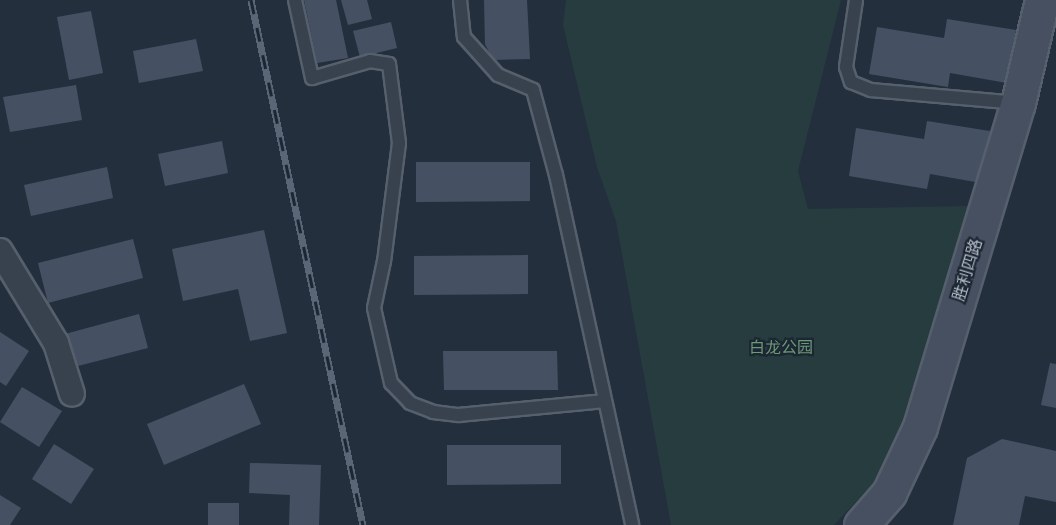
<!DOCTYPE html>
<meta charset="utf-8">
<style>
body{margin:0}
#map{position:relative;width:1056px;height:525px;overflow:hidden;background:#242f3e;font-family:Montserrat,"Noto Sans SC",sans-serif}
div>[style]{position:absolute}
.green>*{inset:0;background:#263c3f}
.building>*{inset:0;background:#455162}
.roads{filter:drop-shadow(2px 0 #565f6c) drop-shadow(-2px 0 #565f6c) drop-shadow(0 2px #565f6c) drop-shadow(0 -2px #565f6c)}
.service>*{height:12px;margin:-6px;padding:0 6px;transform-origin:6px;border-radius:6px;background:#38414e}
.minor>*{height:24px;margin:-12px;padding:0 12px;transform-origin:12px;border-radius:12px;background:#38414e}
.secondary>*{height:33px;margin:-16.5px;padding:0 16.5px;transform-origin:16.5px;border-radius:16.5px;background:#465061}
.rail>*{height:7px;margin-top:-3.5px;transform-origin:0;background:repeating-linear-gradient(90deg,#1d2633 0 14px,#5a6575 0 28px);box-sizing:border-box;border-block:2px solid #5a6575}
span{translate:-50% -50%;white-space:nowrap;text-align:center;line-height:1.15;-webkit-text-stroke:4.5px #1d2633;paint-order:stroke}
.street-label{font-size:16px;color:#b4bcc9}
.park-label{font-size:16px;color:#6b9a76}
</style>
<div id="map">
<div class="green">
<div style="clip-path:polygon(566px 0,841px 0,798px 171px,808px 209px,969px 206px,911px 404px,878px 478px,834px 525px,671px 525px,616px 221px,597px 167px,563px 25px)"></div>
</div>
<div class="building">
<div style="clip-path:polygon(304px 0,336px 0,348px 58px,317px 63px)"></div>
<div style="clip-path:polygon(341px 0,367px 0,372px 19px,348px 25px)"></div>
<div style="clip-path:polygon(484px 0,527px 0,530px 59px,493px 60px,485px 44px)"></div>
<div style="clip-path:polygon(91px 11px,103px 73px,69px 80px,57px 17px)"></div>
<div style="clip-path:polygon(947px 19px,1016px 30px,1007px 83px,950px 73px,948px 87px,869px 74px,877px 27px,944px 38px)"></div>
<div style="clip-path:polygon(391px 22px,397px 48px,360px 57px,353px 31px)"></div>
<div style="clip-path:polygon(196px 39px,203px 71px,139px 83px,133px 51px)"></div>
<div style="clip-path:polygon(76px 85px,82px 120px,10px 132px,3px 97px)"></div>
<div style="clip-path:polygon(927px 121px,996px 132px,987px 184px,930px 174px,927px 189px,849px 176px,856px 128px,924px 139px)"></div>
<div style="clip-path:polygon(222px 141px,228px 173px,165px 186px,158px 154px)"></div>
<div style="clip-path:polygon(416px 162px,530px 162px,530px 201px,416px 202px)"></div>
<div style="clip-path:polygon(107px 167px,113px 198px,31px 216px,24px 185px)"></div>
<div style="clip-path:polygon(264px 230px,287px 333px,250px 341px,238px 289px,183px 301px,172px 249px)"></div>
<div style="clip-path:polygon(133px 239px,143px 278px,48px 303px,38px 263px)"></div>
<div style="clip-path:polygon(528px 255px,528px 294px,414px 295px,414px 256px)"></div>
<div style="clip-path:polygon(139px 314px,148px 348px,74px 367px,65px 334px)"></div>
<div style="clip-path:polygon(0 332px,29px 351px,6px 386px,0 382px)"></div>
<div style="clip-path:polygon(443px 351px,557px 351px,558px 390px,444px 390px)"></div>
<div style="clip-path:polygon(1050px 363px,1056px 364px,1056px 408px,1041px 405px)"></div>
<div style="clip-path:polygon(244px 384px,261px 424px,164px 465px,147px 424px)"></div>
<div style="clip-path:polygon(22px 387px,62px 411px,39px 447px,0 422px)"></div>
<div style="clip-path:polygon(1002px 439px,1056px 451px,1056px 502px,1025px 496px,1019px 525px,953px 525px,967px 458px)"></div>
<div style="clip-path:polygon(54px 444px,94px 469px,71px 504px,32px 479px)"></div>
<div style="clip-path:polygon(447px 445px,561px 445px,561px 484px,447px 485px)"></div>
<div style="clip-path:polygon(250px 463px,321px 465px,319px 525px,289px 525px,290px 495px,249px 493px)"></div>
<div style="clip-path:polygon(0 495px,21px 508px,10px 525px,0 525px)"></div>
<div style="clip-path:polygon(208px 503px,239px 503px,239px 525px,208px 525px)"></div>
</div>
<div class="roads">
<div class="service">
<div style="left:295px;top:0;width:80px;rotate:77.7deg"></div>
<div style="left:312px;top:78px;width:60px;rotate:-16.3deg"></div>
<div style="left:370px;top:61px;width:19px;rotate:9deg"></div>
<div style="left:389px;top:64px;width:80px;rotate:82.8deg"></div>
<div style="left:399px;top:143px;width:119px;rotate:97.2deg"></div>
<div style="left:384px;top:261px;width:48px;rotate:102deg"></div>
<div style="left:374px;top:308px;width:77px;rotate:77.2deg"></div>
<div style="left:391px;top:383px;width:28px;rotate:46deg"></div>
<div style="left:410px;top:403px;width:25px;rotate:21deg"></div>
<div style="left:433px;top:412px;width:26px;rotate:7deg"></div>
<div style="left:459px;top:415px;width:146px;rotate:-5.5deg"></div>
<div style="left:460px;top:0;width:37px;rotate:84deg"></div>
<div style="left:464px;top:37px;width:51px;rotate:48.2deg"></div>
<div style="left:498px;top:75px;width:38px;rotate:23deg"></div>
<div style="left:533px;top:90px;width:88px;rotate:74.9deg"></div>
<div style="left:556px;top:175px;width:358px;rotate:77.7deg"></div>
<div style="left:856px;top:0;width:68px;rotate:98.5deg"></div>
<div style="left:846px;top:67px;width:16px;rotate:72deg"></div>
<div style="left:851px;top:82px;width:22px;rotate:22deg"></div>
<div style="left:871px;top:90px;width:147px;rotate:5.1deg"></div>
</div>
<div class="minor">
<div style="left:0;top:251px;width:108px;rotate:58.7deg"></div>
<div style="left:56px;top:343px;width:53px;rotate:72.6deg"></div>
</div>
<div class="secondary">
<div style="left:861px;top:525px;width:43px;rotate:-48.8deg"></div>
<div style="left:889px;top:493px;width:73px;rotate:-64.8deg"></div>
<div style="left:920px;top:427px;width:338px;rotate:-73.2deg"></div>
<div style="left:1018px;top:103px;width:106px;rotate:-76.9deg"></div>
</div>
</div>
<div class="rail">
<div style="left:251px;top:0;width:537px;rotate:77.96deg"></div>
</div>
<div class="street-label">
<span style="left:968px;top:270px;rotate:-73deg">胜利四路</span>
</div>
<div class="park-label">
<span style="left:781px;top:348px">白龙公园</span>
</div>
</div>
